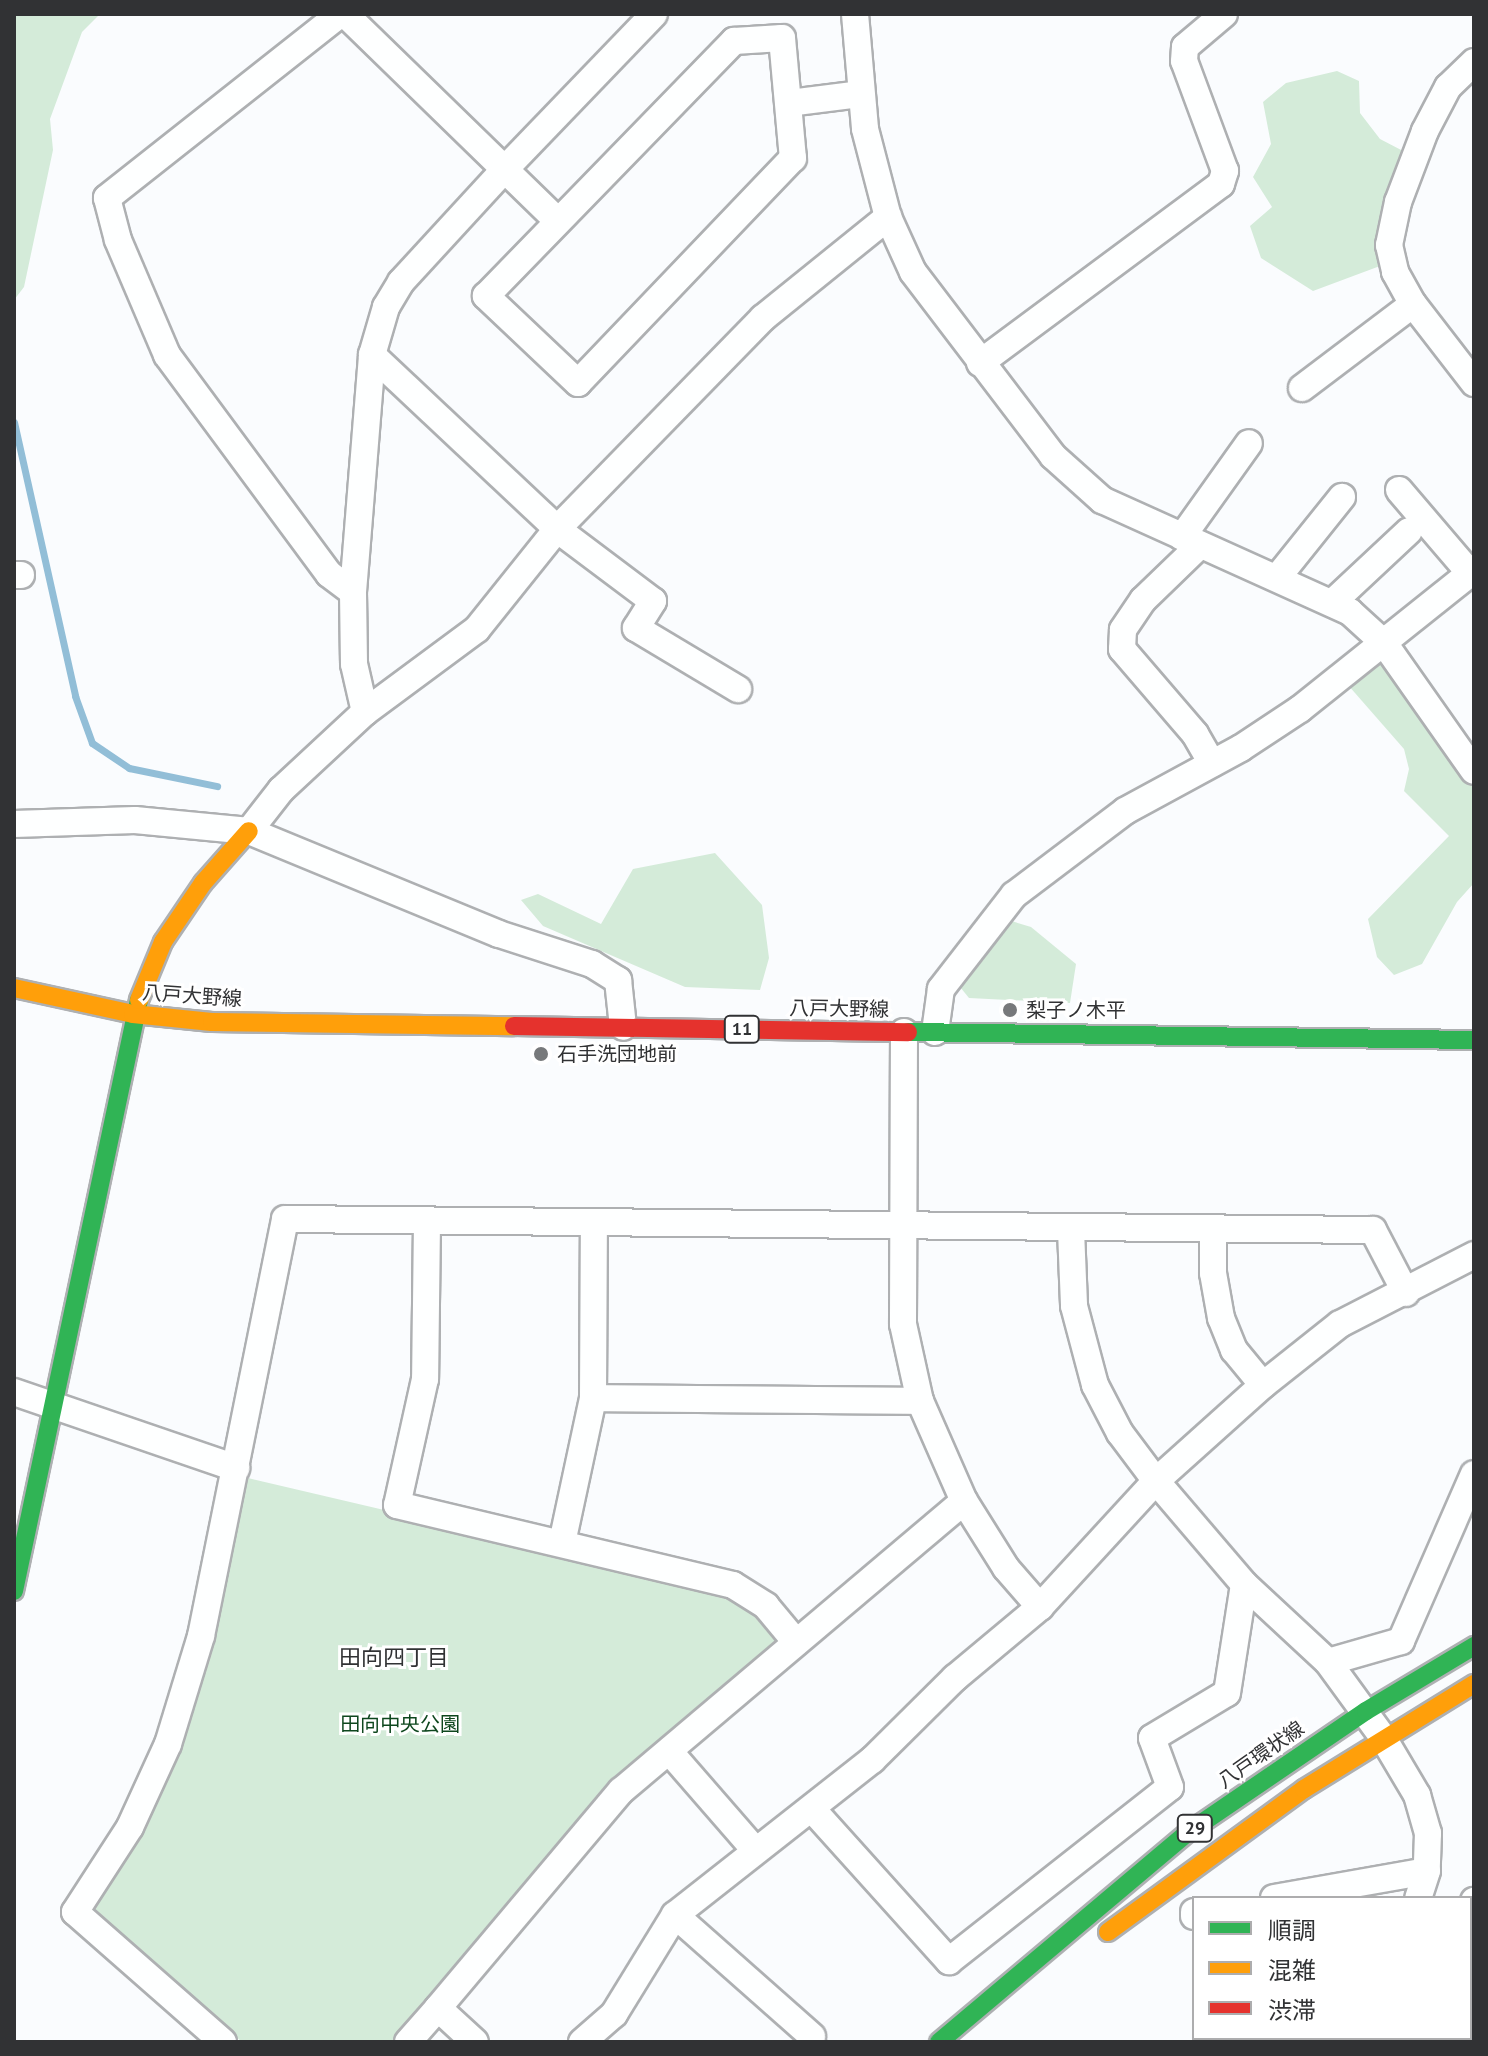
<!DOCTYPE html>
<meta charset="utf-8">
<style>
body{margin:0}
#map{position:relative;width:1488px;height:2056px;overflow:hidden;background:#fafcfe;font-family:"PT Sans","Noto Sans JP",sans-serif}
div>[style]{position:absolute}
.green>*{inset:0;background:#d4ebd9}
.stream>*{height:7px;margin:-3.5px;padding:0 3.5px;transform-origin:3.5px;border-radius:3.5px;background:#92bed7}
.roads{filter:drop-shadow(2px 0 #aeb0b2) drop-shadow(-2px 0 #aeb0b2) drop-shadow(0 2px #aeb0b2) drop-shadow(0 -2px #aeb0b2)}
.street>*{height:26px;margin:-13px;padding:0 13px;transform-origin:13px;border-radius:13px;background:#feffff}
.fast>*{height:18px;margin:-9px;padding:0 9px;transform-origin:9px;border-radius:9px;background:#30b455}
.slow>*{height:18px;margin:-9px;padding:0 9px;transform-origin:9px;border-radius:9px;background:#ff9f0a}
.jam>*{height:18px;margin:-9px;padding:0 9px;transform-origin:9px;border-radius:9px;background:#e5322d}
.dots>*{width:22px;height:22px;translate:-50% -50%;box-sizing:border-box;border:4px solid #fff;border-radius:50%}
span{translate:-50% -50%;white-space:nowrap;text-align:center;line-height:1.15;-webkit-text-stroke:6px #fff;paint-order:stroke}
.shield-label span{padding:2px 6px;background:#fff;border:2px solid;border-radius:6px;-webkit-text-stroke-width:0}
.shield-label{font-size:18px;color:#313234;font-weight:700}
.street-label{font-size:20px;color:#313234}
.poi-label{font-size:20px;color:#313234}
.left{translate:0 -50%;text-align:left}
.park-label{font-size:20px;color:#0e471e}
.neighbourhood-label{font-size:22px;color:#313234}
.frame{position:absolute;inset:0;border:16px solid #313234;pointer-events:none}
.legend{position:absolute;left:1192px;top:1896px;width:280px;height:144px;box-sizing:border-box;background:#fff;border:2px solid #adadae;margin:0;padding:10px 14px;list-style:none;font-size:24px;color:#313234}
.legend li{display:flex;align-items:center;gap:16px;height:40px}
.legend b{width:40px;border:2px solid #adadae}
</style>
<div id="map">
<div class="green">
<div style="clip-path:polygon(14px 14px,100px 14px,82px 32px,50px 119px,53px 150px,24px 287px,14px 300px)"></div>
<div style="clip-path:polygon(1337px 71px,1359px 81px,1360px 113px,1380px 139px,1405px 152px,1380px 266px,1313px 291px,1261px 258px,1250px 226px,1272px 207px,1253px 177px,1271px 144px,1263px 102px,1286px 83px)"></div>
<div style="clip-path:polygon(1383px 660px,1474px 779px,1474px 883px,1457px 902px,1422px 964px,1394px 975px,1377px 957px,1368px 919px,1449px 836px,1404px 791px,1409px 769px,1404px 749px,1348px 685px)"></div>
<div style="clip-path:polygon(715px 853px,762px 905px,769px 958px,760px 990px,685px 987px,543px 926px,521px 900px,538px 894px,601px 924px,633px 869px)"></div>
<div style="clip-path:polygon(1005px 919px,1031px 927px,1076px 964px,1070px 1003px,969px 998px,956px 982px)"></div>
<div style="clip-path:polygon(248px 1478px,708px 1586px,756px 1611px,776px 1632px,778px 1645px,573px 1834px,394px 2042px,242px 2042px,97px 1914px,94px 1902px,174px 1760px,198px 1694px)"></div>
</div>
<div class="stream">
<div style="left:14px;top:422px;width:281px;rotate:77.4deg"></div>
<div style="left:75px;top:696px;width:50px;rotate:70.1deg"></div>
<div style="left:92px;top:743px;width:45px;rotate:34deg"></div>
<div style="left:129px;top:768px;width:90px;rotate:11.6deg"></div>
<div style="left:1470px;top:2026px;width:8px;rotate:-60deg"></div>
<div style="left:1463px;top:2042px;width:4px;rotate:-76deg"></div>
</div>
<div class="roads">
<div class="street">
<div style="left:340px;top:14px;width:297px;rotate:141.7deg"></div>
<div style="left:107px;top:198px;width:43px;rotate:75.3deg"></div>
<div style="left:118px;top:240px;width:125px;rotate:66.9deg"></div>
<div style="left:167px;top:355px;width:272px;rotate:53.5deg"></div>
<div style="left:329px;top:574px;width:30px;rotate:37deg"></div>
<div style="left:345px;top:14px;width:297px;rotate:44.2deg"></div>
<div style="left:855px;top:14px;width:115px;rotate:85deg"></div>
<div style="left:865px;top:129px;width:91px;rotate:75.4deg"></div>
<div style="left:888px;top:217px;width:60px;rotate:65.6deg"></div>
<div style="left:913px;top:272px;width:231px;rotate:52.7deg"></div>
<div style="left:1053px;top:456px;width:66px;rotate:41.9deg"></div>
<div style="left:1102px;top:500px;width:272px;rotate:24.3deg"></div>
<div style="left:1350px;top:612px;width:46px;rotate:42.4deg"></div>
<div style="left:1384px;top:643px;width:156px;rotate:54.9deg"></div>
<div style="left:782px;top:38px;width:121px;rotate:84.8deg"></div>
<div style="left:793px;top:158px;width:311px;rotate:133.7deg"></div>
<div style="left:578px;top:383px;width:127px;rotate:-136.6deg"></div>
<div style="left:486px;top:296px;width:356px;rotate:-45.8deg"></div>
<div style="left:734px;top:41px;width:48px;rotate:-3.6deg"></div>
<div style="left:1474px;top:62px;width:36px;rotate:136deg"></div>
<div style="left:1448px;top:87px;width:50px;rotate:117.6deg"></div>
<div style="left:1425px;top:131px;width:76px;rotate:110.8deg"></div>
<div style="left:1398px;top:202px;width:44px;rotate:101.8deg"></div>
<div style="left:1389px;top:245px;width:28px;rotate:77deg"></div>
<div style="left:1395px;top:272px;width:37px;rotate:61deg"></div>
<div style="left:1413px;top:304px;width:100px;rotate:52.3deg"></div>
<div style="left:789px;top:103px;width:72px;rotate:-7.2deg"></div>
<div style="left:372px;top:355px;width:254px;rotate:43.2deg"></div>
<div style="left:557px;top:529px;width:120px;rotate:36.9deg"></div>
<div style="left:653px;top:601px;width:32px;rotate:122deg"></div>
<div style="left:636px;top:628px;width:119px;rotate:30.9deg"></div>
<div style="left:980px;top:363px;width:300px;rotate:-36.6deg"></div>
<div style="left:1221px;top:184px;width:14px;rotate:-73deg"></div>
<div style="left:1225px;top:171px;width:117px;rotate:-110.4deg"></div>
<div style="left:1184px;top:61px;width:14px;rotate:-86deg"></div>
<div style="left:1185px;top:47px;width:51px;rotate:-40.2deg"></div>
<div style="left:1302px;top:388px;width:139px;rotate:-37.1deg"></div>
<div style="left:1399px;top:490px;width:109px;rotate:49.5deg"></div>
<div style="left:1182px;top:537px;width:115px;rotate:-54.5deg"></div>
<div style="left:1200px;top:545px;width:79px;rotate:136deg"></div>
<div style="left:1143px;top:600px;width:36px;rotate:124deg"></div>
<div style="left:1123px;top:630px;width:19px;rotate:93deg"></div>
<div style="left:1122px;top:649px;width:112px;rotate:49.3deg"></div>
<div style="left:1195px;top:734px;width:34px;rotate:60deg"></div>
<div style="left:14px;top:575px;width:7px"></div>
<div style="left:1277px;top:578px;width:104px;rotate:-51.3deg"></div>
<div style="left:1332px;top:603px;width:105px;rotate:-43.1deg"></div>
<div style="left:365px;top:712px;width:49px;rotate:-102.9deg"></div>
<div style="left:354px;top:664px;width:72px;rotate:-90.8deg"></div>
<div style="left:353px;top:592px;width:238px;rotate:-85.4deg"></div>
<div style="left:372px;top:355px;width:50px;rotate:-73.7deg"></div>
<div style="left:386px;top:307px;width:29px;rotate:-59deg"></div>
<div style="left:401px;top:282px;width:152px;rotate:-47.4deg"></div>
<div style="left:504px;top:170px;width:216px;rotate:-46.1deg"></div>
<div style="left:14px;top:824px;width:121px;rotate:-1.9deg"></div>
<div style="left:135px;top:820px;width:115px;rotate:5.5deg"></div>
<div style="left:249px;top:831px;width:270px;rotate:22.4deg"></div>
<div style="left:499px;top:934px;width:98px;rotate:17.9deg"></div>
<div style="left:592px;top:964px;width:31px;rotate:32deg"></div>
<div style="left:618px;top:980px;width:47px;rotate:83.9deg"></div>
<div style="left:249px;top:831px;width:52px;rotate:-52deg"></div>
<div style="left:281px;top:790px;width:115px;rotate:-42.9deg"></div>
<div style="left:365px;top:712px;width:139px;rotate:-36.5deg"></div>
<div style="left:477px;top:629px;width:128px;rotate:-51.3deg"></div>
<div style="left:557px;top:529px;width:295px;rotate:-45.7deg"></div>
<div style="left:763px;top:318px;width:161px;rotate:-38.9deg"></div>
<div style="left:904px;top:1032px;width:292px;rotate:90.2deg"></div>
<div style="left:903px;top:1324px;width:79px;rotate:77.6deg"></div>
<div style="left:920px;top:1401px;width:109px;rotate:66.3deg"></div>
<div style="left:964px;top:1501px;width:79px;rotate:57.9deg"></div>
<div style="left:1006px;top:1568px;width:52px;rotate:48.9deg"></div>
<div style="left:935px;top:1032px;width:43px;rotate:-82.1deg"></div>
<div style="left:941px;top:989px;width:119px;rotate:-52.2deg"></div>
<div style="left:1014px;top:895px;width:139px;rotate:-37.1deg"></div>
<div style="left:1125px;top:811px;width:132px;rotate:-28.5deg"></div>
<div style="left:1241px;top:748px;width:71px;rotate:-33.5deg"></div>
<div style="left:1300px;top:709px;width:223px;rotate:-38.6deg"></div>
<div style="left:427px;top:1222px;width:157px;rotate:90.7deg"></div>
<div style="left:425px;top:1379px;width:129px;rotate:102.5deg"></div>
<div style="left:397px;top:1505px;width:345px;rotate:13.4deg"></div>
<div style="left:733px;top:1585px;width:39px;rotate:32deg"></div>
<div style="left:766px;top:1606px;width:47px;rotate:50.2deg"></div>
<div style="left:1213px;top:1229px;width:44px;rotate:90deg"></div>
<div style="left:1213px;top:1273px;width:46px;rotate:79.9deg"></div>
<div style="left:1221px;top:1318px;width:35px;rotate:68deg"></div>
<div style="left:1234px;top:1350px;width:45px;rotate:50.4deg"></div>
<div style="left:1071px;top:1230px;width:76px;rotate:87.7deg"></div>
<div style="left:1074px;top:1306px;width:82px;rotate:75.1deg"></div>
<div style="left:1095px;top:1385px;width:54px;rotate:62.5deg"></div>
<div style="left:1120px;top:1433px;width:60px;rotate:53.1deg"></div>
<div style="left:1156px;top:1481px;width:135px;rotate:49.5deg"></div>
<div style="left:1244px;top:1584px;width:115px;rotate:42.9deg"></div>
<div style="left:1328px;top:1662px;width:92px;rotate:53.9deg"></div>
<div style="left:1382px;top:1736px;width:69px;rotate:59.3deg"></div>
<div style="left:1417px;top:1795px;width:40px;rotate:74deg"></div>
<div style="left:1428px;top:1833px;width:38px;rotate:92deg"></div>
<div style="left:1427px;top:1871px;width:28px;rotate:108deg"></div>
<div style="left:14px;top:1392px;width:235px;rotate:18.9deg"></div>
<div style="left:593px;top:1398px;width:327px;rotate:0.5deg"></div>
<div style="left:562px;top:1543px;width:148px;rotate:-77.9deg"></div>
<div style="left:593px;top:1398px;width:174px;rotate:-89.7deg"></div>
<div style="left:1328px;top:1662px;width:76px;rotate:-16deg"></div>
<div style="left:1401px;top:1641px;width:182px;rotate:-66.4deg"></div>
<div style="left:669px;top:1751px;width:131px;rotate:49deg"></div>
<div style="left:812px;top:1809px;width:205px;rotate:48deg"></div>
<div style="left:949px;top:1961px;width:281px;rotate:-38.2deg"></div>
<div style="left:1170px;top:1787px;width:52px;rotate:-110.2deg"></div>
<div style="left:1152px;top:1738px;width:87px;rotate:-31deg"></div>
<div style="left:1227px;top:1693px;width:110px;rotate:-81.1deg"></div>
<div style="left:1274px;top:1898px;width:155px;rotate:-10deg"></div>
<div style="left:1194px;top:1912px;width:4px;rotate:90deg"></div>
<div style="left:1470px;top:1912px;width:12px;rotate:-70deg"></div>
<div style="left:675px;top:1915px;width:183px;rotate:41.5deg"></div>
<div style="left:1470px;top:1949px;width:4px;rotate:27deg"></div>
<div style="left:438px;top:2008px;width:284px;rotate:-49.9deg"></div>
<div style="left:621px;top:1791px;width:449px;rotate:-40.2deg"></div>
<div style="left:1256px;top:2038px;width:5px;rotate:53deg"></div>
<div style="left:223px;top:2042px;width:197px;rotate:-138.7deg"></div>
<div style="left:75px;top:1912px;width:101px;rotate:-57.1deg"></div>
<div style="left:130px;top:1827px;width:91px;rotate:-65.4deg"></div>
<div style="left:168px;top:1744px;width:113px;rotate:-73deg"></div>
<div style="left:201px;top:1636px;width:425px;rotate:-78.6deg"></div>
<div style="left:285px;top:1219px;width:1088px;rotate:0.58deg"></div>
<div style="left:1373px;top:1230px;width:71px;rotate:62.4deg"></div>
<div style="left:408px;top:2042px;width:45px;rotate:-48.6deg"></div>
<div style="left:438px;top:2008px;width:50px;rotate:42.6deg"></div>
<div style="left:582px;top:2042px;width:43px;rotate:-41.2deg"></div>
<div style="left:614px;top:2014px;width:116px;rotate:-58.4deg"></div>
<div style="left:675px;top:1915px;width:251px;rotate:-38.2deg"></div>
<div style="left:872px;top:1760px;width:117px;rotate:-44.7deg"></div>
<div style="left:955px;top:1678px;width:111px;rotate:-39.9deg"></div>
<div style="left:1040px;top:1607px;width:171px;rotate:-47.4deg"></div>
<div style="left:1156px;top:1481px;width:144px;rotate:-41.9deg"></div>
<div style="left:1263px;top:1385px;width:98px;rotate:-38.4deg"></div>
<div style="left:1340px;top:1324px;width:151px;rotate:-27.2deg"></div>
<div style="left:1370px;top:2042px;width:4px;rotate:-63deg"></div>
</div>
<div class="fast">
<div style="left:908px;top:1032px;width:566px;rotate:0.81deg"></div>
<div style="left:14px;top:1591px;width:604px;rotate:-78.06deg"></div>
<div style="left:939px;top:2042px;width:328px;rotate:-40.1deg"></div>
<div style="left:1190px;top:1831px;width:213px;rotate:-34.3deg"></div>
<div style="left:1366px;top:1711px;width:126px;rotate:-31deg"></div>
</div>
<div class="slow">
<div style="left:14px;top:988px;width:122px;rotate:12.3deg"></div>
<div style="left:133px;top:1014px;width:79px;rotate:5.8deg"></div>
<div style="left:212px;top:1022px;width:302px;rotate:0.8deg"></div>
<div style="left:139px;top:1000px;width:63px;rotate:-67.5deg"></div>
<div style="left:163px;top:942px;width:71px;rotate:-55.9deg"></div>
<div style="left:203px;top:883px;width:69px;rotate:-48.5deg"></div>
<div style="left:1108px;top:1932px;width:243px;rotate:-36.1deg"></div>
<div style="left:1304px;top:1789px;width:200px;rotate:-31.7deg"></div>
</div>
<div class="jam">
<div style="left:514px;top:1026px;width:394px;rotate:0.9deg"></div>
</div>
</div>
<div class="dots">
<div style="left:1010px;top:1010px;background:#77797b"></div>
<div style="left:541px;top:1054px;background:#77797b"></div>
</div>
<div class="shield-label">
<span style="left:742px;top:1029px">11</span>
<span style="left:1195px;top:1828px">29</span>
</div>
<div class="street-label">
<span style="left:192px;top:996px;rotate:4deg">八戸大野線</span>
<span style="left:839px;top:1009px;rotate:1deg">八戸大野線</span>
<span style="left:1261px;top:1755px;rotate:-35deg">八戸環状線</span>
</div>
<div class="poi-label">
<span class="left" style="left:1026px;top:1010px">梨子ノ木平</span>
<span class="left" style="left:557px;top:1054px">石手洗団地前</span>
</div>
<div class="park-label">
<span style="left:400px;top:1724px">田向中央公園</span>
</div>
<div class="neighbourhood-label">
<span style="left:394px;top:1658px">田向四丁目</span>
</div>
<div class="frame"></div>
<ul class="legend">
<li><b style="height:10px;background:#30b455"></b>順調</li>
<li><b style="height:10px;background:#ff9f0a"></b>混雑</li>
<li><b style="height:10px;background:#e5322d"></b>渋滞</li>
</ul>
</div>
